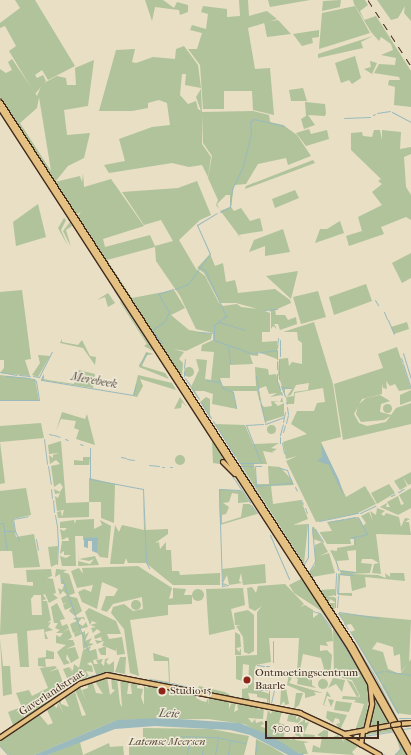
<!DOCTYPE html>
<style>
body{margin:0}
#map{position:relative;width:411px;height:755px;overflow:hidden;background:#e8dfc5;font-family:"IM FELL French Canon",serif}
div>[style]{position:absolute}
.green>*{inset:0;background:#b0c39a}
.round{border-radius:50%}
.water>*{inset:0;background:#9ababd}
.stream>*{height:1px;margin:-0.5px;padding:0 0.5px;transform-origin:0.5px;border-radius:0.5px;background:#9ababd}
.roads{filter:drop-shadow(1px 0 #432c1d) drop-shadow(-1px 0 #432c1d) drop-shadow(0 1px #432c1d) drop-shadow(0 -1px #432c1d)}
.major>*{height:3.5px;margin:-1.75px;padding:0 1.75px;transform-origin:1.75px;border-radius:1.75px;background:#e4c082}
.highway>*{height:4px;margin:-2px;padding:0 2px;transform-origin:2px;border-radius:2px;background:#e4c082}
.rail>*{height:1px;margin-top:-0.5px;transform-origin:0;background:repeating-linear-gradient(90deg,#432c1d 0 7px,transparent 0 14px)}
.bridges{filter:drop-shadow(1px 0 #432c1d) drop-shadow(-1px 0 #432c1d) drop-shadow(0 1px #432c1d) drop-shadow(0 -1px #432c1d)}
.major-bridge>*{height:3.5px;margin:-1.75px;padding:0 1.75px;transform-origin:1.75px;border-radius:1.75px;background:#e4c082}
.dots>*{width:11px;height:11px;translate:-50% -50%;box-sizing:border-box;border:2px solid #f0ead9;border-radius:50%}
span{translate:-50% -50%;white-space:nowrap;text-align:center;line-height:1.15;-webkit-text-stroke:3px #f0ead9;paint-order:stroke}
.poi-label{font-size:11px;color:#432c1d}
.left{translate:0 -50%;text-align:left}
.street-label{font-size:11px;color:#432c1d}
.park-label{font-size:11px;color:#594a36;font-style:italic}
.water-label{font-size:12px;color:#595045;font-style:italic}
.scale{position:absolute;left:265px;top:721px;width:114px;height:18px;box-sizing:border-box;border:2px solid #432c1d;border-top:0;padding-left:5px;font-size:12px;line-height:14px;white-space:nowrap;color:#432c1d;-webkit-text-stroke:3px #f0ead9;paint-order:stroke}
</style>
<div id="map">
<div class="green">
<div style="clip-path:polygon(15px 0,35px 0,75px 66px,48px 80px,42px 70px,35px 75px,37px 78px,43px 75px,46px 81px,35px 94px,9px 51px,16px 46px,5px 26px,0 28px,0 23px,20px 8px)"></div>
<div style="clip-path:polygon(145px 0,163px 0,174px 8px,177px 2px,188px 5px,188px 12px,180px 15px,179px 10px,155px 7px,152px 21px)"></div>
<div style="clip-path:polygon(239px 0,248px 0,249px 16px,267px 11px,277px 19px,248px 28px,255px 69px,270px 68px,274px 115px,253px 110px,252px 91px,224px 91px,224px 109px,203px 109px,200px 65px,188px 49px,197px 49px,202px 33px,190px 30px,192px 25px,206px 29px,208px 14px,201px 12px,203px 6px,227px 9px,227px 17px,240px 16px)"></div>
<div style="clip-path:polygon(268px 0,310px 0,270px 7px)"></div>
<div style="clip-path:polygon(341px 0,340px 7px,322px 11px,323px 1px)"></div>
<div style="clip-path:polygon(353px 0,365px 0,368px 5px,360px 11px,364px 20px,376px 16px,411px 71px,411px 107px,394px 105px,395px 87px,388px 85px,389px 80px,400px 80px,399px 77px,374px 73px,379px 64px,395px 65px,396px 58px,381px 55px,393px 50px,391px 44px,381px 37px,379px 41px,371px 32px,354px 4px)"></div>
<div style="clip-path:polygon(377px 0,411px 0,411px 21px,404px 13px,405px 6px,398px 18px,391px 20px)"></div>
<div style="clip-path:polygon(355px 6px,370px 33px,319px 49px,322px 13px)"></div>
<div style="clip-path:polygon(278px 20px,291px 34px,267px 37px,264px 22px)"></div>
<div style="clip-path:polygon(319px 30px,319px 37px,312px 38px,313px 43px,302px 46px,293px 34px)"></div>
<div style="clip-path:polygon(373px 36px,361px 42px,363px 48px,318px 58px,318px 54px)"></div>
<div style="clip-path:polygon(evenodd,184px 46px,198px 65px,201px 88px,185px 85px,186px 74px,182px 74px,180px 95px,188px 104px,196px 101px,198px 109px,201px 111px,196px 97px,201px 89px,202px 112px,253px 111px,269px 115px,270px 122px,283px 125px,297px 135px,311px 156px,288px 165px,286px 158px,258px 164px,246px 184px,234px 185px,231px 207px,234px 211px,241px 208px,250px 221px,260px 218px,263px 231px,238px 235px,243px 241px,216px 205px,218px 200px,208px 178px,212px 156px,203px 143px,202px 114px,202px 144px,211px 157px,208px 177px,202px 165px,189px 167px,172px 163px,109px 173px,104px 165px,125px 161px,119px 139px,152px 127px,170px 125px,167px 103px,159px 100px,148px 103px,148px 108px,132px 111px,99px 111px,116px 50px,135px 49px,132px 62px,136px 63px,153px 57px,175px 59px,176px 49px,184px 46px,226px 195px,230px 195px,230px 207px,220px 211px,217px 204px,226px 195px)"></div>
<div style="clip-path:polygon(355px 56px,361px 78px,352px 84px,349px 80px,341px 83px,335px 63px)"></div>
<div style="clip-path:polygon(evenodd,12px 59px,37px 96px,42px 84px,57px 76px,66px 78px,67px 85px,76px 85px,75px 68px,94px 60px,88px 106px,64px 110px,67px 135px,90px 133px,84px 158px,68px 166px,55px 182px,80px 176px,82px 182px,83px 173px,84px 187px,111px 179px,144px 226px,103px 239px,105px 247px,150px 235px,155px 246px,173px 241px,161px 220px,144px 225px,122px 192px,178px 188px,197px 181px,211px 215px,200px 220px,179px 240px,196px 269px,205px 276px,219px 303px,223px 306px,237px 304px,241px 307px,258px 309px,236px 303px,220px 303px,204px 273px,197px 268px,210px 254px,215px 266px,223px 263px,226px 282px,235px 280px,238px 293px,275px 289px,290px 300px,291px 303px,275px 310px,276px 315px,285px 315px,288px 320px,296px 317px,297px 324px,280px 330px,278px 324px,274px 324px,277px 329px,273px 326px,271px 329px,271px 312px,269px 310px,262px 310px,270px 313px,270px 332px,262px 332px,262px 342px,277px 341px,277px 359px,258px 352px,258px 356px,250px 355px,253px 364px,230px 365px,230px 378px,220px 378px,222px 386px,256px 386px,255px 367px,268px 369px,269px 375px,276px 374px,282px 395px,270px 397px,277px 393px,269px 394px,266px 386px,258px 389px,261px 399px,260px 403px,264px 407px,272px 406px,271px 401px,280px 402px,282px 397px,283px 402px,274px 402px,278px 406px,284px 403px,284px 416px,265px 422px,257px 391px,233px 391px,237px 409px,212px 404px,213px 394px,204px 391px,195px 391px,198px 399px,184px 377px,191px 387px,199px 370px,196px 359px,207px 360px,205px 379px,211px 380px,214px 352px,201px 351px,202px 345px,213px 340px,213px 333px,196px 329px,180px 296px,156px 261px,155px 247px,107px 260px,132px 298px,174px 290px,185px 308px,171px 315px,189px 330px,212px 334px,211px 339px,186px 351px,173px 349px,184px 352px,179px 359px,183px 363px,182px 377px,190px 390px,77px 217px,81px 212px,75px 215px,0 97px,0 69px,6px 73px,12px 70px,8px 62px,12px 59px,39px 97px,51px 171px,20px 123px,37px 108px,39px 97px)"></div>
<div style="clip-path:polygon(370px 61px,377px 63px,372px 74px,364px 69px,371px 67px)"></div>
<div style="clip-path:polygon(303px 88px,307px 101px,291px 101px,289px 90px)"></div>
<div style="clip-path:polygon(305px 102px,325px 104px,326px 113px,325px 116px,308px 115px,315px 125px,304px 129px,301px 119px,306px 116px)"></div>
<div style="clip-path:polygon(309px 129px,311px 134px,327px 130px,329px 139px,306px 146px,296px 133px)"></div>
<div style="clip-path:polygon(374px 130px,380px 130px,382px 140px,382px 130px,401px 132px,400px 149px,411px 147px,411px 154px,404px 157px,406px 187px,411px 195px,411px 220px,406px 217px,381px 227px,384px 234px,349px 246px,346px 236px,362px 231px,358px 217px,382px 205px,372px 192px,382px 184px,378px 181px,381px 179px,351px 150px,351px 133px,362px 132px,363px 136px,372px 137px)"></div>
<div style="clip-path:polygon(313px 160px,315px 163px,245px 189px,246px 186px)"></div>
<div style="clip-path:polygon(295px 190px,299px 198px,275px 208px,272px 199px)"></div>
<div style="clip-path:polygon(38px 204px,46px 237px,16px 246px,13px 222px)"></div>
<div style="clip-path:polygon(64px 218px,66px 220px,61px 230px,68px 246px,58px 228px)"></div>
<div style="clip-path:polygon(340px 221px,344px 233px,315px 243px,320px 229px,327px 229px)"></div>
<div style="clip-path:polygon(70px 222px,72px 226px,66px 230px,71px 247px,63px 231px)"></div>
<div style="clip-path:polygon(283px 229px,290px 252px,265px 256px,265px 246px,249px 252px,254px 240px)"></div>
<div style="clip-path:polygon(411px 253px,411px 278px,402px 283px,392px 263px)"></div>
<div style="clip-path:polygon(298px 271px,291px 299px,266px 276px)"></div>
<div style="clip-path:polygon(366px 284px,372px 301px,334px 315px,329px 297px)"></div>
<div style="clip-path:polygon(22px 290px,31px 359px,25px 360px,30px 376px,0 373px,4px 368px,4px 360px,0 360px,0 292px)"></div>
<div style="clip-path:polygon(318px 291px,326px 317px,301px 324px,293px 297px)"></div>
<div style="clip-path:polygon(108px 293px,115px 303px,108px 307px,105px 297px,97px 300px)"></div>
<div style="clip-path:polygon(120px 302px,121px 302px,153px 351px,144px 346px,147px 344px)"></div>
<div style="clip-path:polygon(314px 322px,333px 384px,341px 437px,321px 442px,346px 497px,365px 486px,376px 504px,356px 514px,316px 522px,286px 461px,297px 456px,286px 459px,283px 442px,307px 434px,291px 424px,297px 411px,314px 411px,317px 403px,325px 402px,323px 388px,295px 393px,294px 404px,287px 404px,286px 397px,294px 396px,294px 392px,308px 390px,309px 383px,296px 385px,291px 395px,287px 396px,292px 389px,285px 389px,285px 396px,278px 374px,279px 359px,288px 358px,289px 366px,292px 362px,302px 364px,302px 343px,298px 340px,297px 332px,283px 332px)"></div>
<div style="clip-path:polygon(407px 322px,409px 329px,394px 334px,391px 327px)"></div>
<div style="clip-path:polygon(62px 339px,62px 342px,78px 345px,82px 340px,90px 356px,96px 357px,95px 365px,83px 348px,60px 343px)"></div>
<div style="clip-path:polygon(397px 347px,411px 389px,399px 391px,395px 384px,390px 386px,386px 381px,387px 389px,383px 388px,382px 384px,382px 394px,362px 399px,354px 414px,359px 423px,367px 426px,386px 422px,396px 408px,411px 403px,411px 424px,343px 440px,334px 384px,383px 368px,378px 354px)"></div>
<div style="clip-path:polygon(146px 352px,154px 354px,147px 355px,142px 366px,165px 373px,169px 379px,139px 367px)"></div>
<div style="clip-path:polygon(38px 355px,50px 356px,38px 377px,32px 375px,40px 363px)"></div>
<div class="round" style="left:184px;top:367px;width:10px;height:10px"></div>
<div style="clip-path:polygon(79px 370px,95px 374px,93px 388px,41px 380px,44px 374px,44px 379px,48px 380px,47px 374px,48px 380px,74px 384px)"></div>
<div style="clip-path:polygon(0 375px,35px 379px,39px 401px,0 401px)"></div>
<div style="clip-path:polygon(138px 375px,172px 383px,176px 390px,140px 379px,143px 386px,137px 397px,133px 396px)"></div>
<div style="clip-path:polygon(411px 390px,411px 401px,400px 405px,400px 395px)"></div>
<div style="clip-path:polygon(380px 395px,390px 401px,381px 404px,380px 412px,392px 415px,384px 420px,361px 422px,356px 414px,358px 405px,366px 398px)"></div>
<div style="clip-path:polygon(180px 397px,187px 407px,182px 402px,181px 408px,174px 409px)"></div>
<div style="clip-path:polygon(206px 397px,210px 399px,210px 418px,200px 402px)"></div>
<div class="round" style="left:382.5px;top:403.5px;width:9px;height:9px"></div>
<div style="clip-path:polygon(62px 412px,85px 419px,87px 414px,95px 445px,76px 439px,79px 430px,74px 428px,76px 421px,61px 419px,56px 431px)"></div>
<div style="clip-path:polygon(41px 423px,44px 438px,0 442px,5px 483px,0 484px,0 426px)"></div>
<div style="clip-path:polygon(215px 424px,245px 425px,253px 444px,279px 443px,271px 448px,277px 449px,272px 452px,275px 453px,263px 451px,267px 464px,254px 464px,257px 484px,269px 484px,268px 466px,280px 467px,292px 480px,294px 485px,271px 486px,273px 504px,301px 500px,308px 519px,293px 525px,308px 524px,304px 564px)"></div>
<div class="round" style="left:266.5px;top:424.5px;width:9px;height:9px"></div>
<div style="clip-path:polygon(61px 441px,66px 503px,89px 502px,89px 478px,115px 484px,114px 523px,101px 518px,101px 502px,89px 502px,89px 517px,58px 518px,57px 512px,61px 511px,62px 517px,64px 510px,57px 511px,55px 496px,58px 498px,60px 493px,55px 494px,54px 489px,60px 492px,63px 487px,60px 483px,54px 487px,51px 466px,60px 464px,56px 460px,50px 464px,49px 455px,53px 458px,53px 455px,59px 453px,49px 454px,48px 445px)"></div>
<div style="clip-path:polygon(212px 441px,227px 465px,213px 463px)"></div>
<div class="round" style="left:175px;top:455px;width:10px;height:10px"></div>
<div style="clip-path:polygon(83px 457px,90px 457px,89px 465px,74px 465px,74px 460px,83px 461px)"></div>
<div style="clip-path:polygon(411px 472px,411px 484px,408px 485px,403px 477px,407px 486px,400px 490px,394px 481px)"></div>
<div style="clip-path:polygon(389px 484px,395px 493px,377px 504px,371px 493px)"></div>
<div style="clip-path:polygon(26px 488px,31px 515px,13px 519px,16px 537px,34px 534px,40px 567px,14px 568px,12px 551px,0 551px,0 491px)"></div>
<div style="clip-path:polygon(411px 488px,411px 508px,398px 515px,380px 507px,387px 503px,386px 507px,390px 507px,387px 502px,398px 496px,401px 505px,404px 504px,399px 495px)"></div>
<div style="clip-path:polygon(143px 489px,145px 530px,168px 529px,168px 534px,155px 543px,159px 542px,160px 549px,166px 542px,166px 550px,171px 550px,172px 571px,179px 571px,180px 575px,220px 573px,220px 585px,173px 585px,146px 563px,128px 563px,126px 558px,124px 564px,110px 564px,115px 525px,119px 532px,122px 525px,144px 530px)"></div>
<div style="clip-path:polygon(219px 489px,242px 491px,249px 502px,238px 503px,238px 494px,232px 493px,229px 502px,223px 503px,229px 507px,226px 514px,222px 515px,222px 523px,241px 517px,243px 504px,250px 504px,257px 514px,220px 525px)"></div>
<div style="clip-path:polygon(evenodd,377px 508px,385px 511px,381px 514px,384px 516px,386px 513px,399px 517px,401px 527px,405px 518px,410px 519px,405px 522px,409px 522px,411px 535px,376px 534px,381px 574px,372px 573px,374px 564px,379px 563px,372px 559px,362px 559px,361px 563px,372px 564px,370px 573px,351px 574px,378px 575px,386px 578px,385px 573px,390px 577px,390px 573px,404px 573px,405px 581px,365px 577px,366px 587px,352px 591px,350px 576px,339px 575px,338px 593px,352px 593px,352px 596px,338px 595px,337px 593px,338px 574px,341px 573px,330px 550px,337px 551px,337px 548px,354px 545px,354px 539px,350px 539px,351px 544px,327px 544px,320px 533px,320px 532px,332px 531px,327px 522px,358px 517px,363px 526px,366px 523px,361px 516px,369px 512px,373px 521px,370px 511px,376px 515px,377px 508px,356px 550px,356px 572px,340px 570px,336px 561px,349px 560px,347px 551px,356px 550px)"></div>
<div style="clip-path:polygon(94px 519px,94px 529px,102px 525px,100px 520px,111px 526px,108px 558px,100px 557px,97px 553px,97px 537px,83px 540px,83px 536px,75px 536px,76px 566px,62px 566px,60px 556px,66px 558px,71px 555px,64px 555px,64px 551px,60px 554px,62px 541px,69px 541px,68px 537px,62px 540px,60px 529px,64px 531px,67px 528px,60px 528px,60px 522px,74px 520px,75px 524px,76px 520px)"></div>
<div style="clip-path:polygon(312px 527px,314px 527px,328px 552px,319px 556px,329px 553px,335px 573px,312px 577px,320px 590px,335px 589px,335px 595px,327px 597px,335px 597px,335px 602px,330px 599px,329px 603px,335px 603px,334px 613px,306px 571px,310px 572px,315px 565px,315px 545px,322px 542px,313px 539px)"></div>
<div style="clip-path:polygon(58px 546px,57px 564px,51px 567px,48px 547px)"></div>
<div style="clip-path:polygon(79px 547px,78px 561px,90px 564px,94px 559px,89px 561px,79px 559px,95px 556px,99px 565px,78px 566px)"></div>
<div style="clip-path:polygon(265px 564px,266px 583px,243px 585px,241px 573px,239px 581px,242px 583px,229px 585px,227px 575px,223px 583px,228px 585px,223px 585px,222px 569px)"></div>
<div style="clip-path:polygon(138px 566px,172px 588px,169px 599px,173px 598px,173px 588px,186px 589px,184px 595px,192px 595px,192px 604px,168px 605px,168px 615px,130px 620px,139px 676px,130px 673px,124px 629px,111px 613px,113px 607px,124px 604px,133px 611px,143px 609px,142px 597px,113px 604px,107px 612px,101px 610px,106px 596px,114px 596px,118px 589px,102px 582px,97px 609px,82px 602px,78px 592px,84px 589px,91px 592px,93px 585px,77px 588px,71px 571px,79px 568px,83px 574px,82px 568px)"></div>
<div style="clip-path:polygon(evenodd,51px 569px,52px 576px,47px 578px,53px 579px,56px 593px,53px 594px,58px 598px,49px 603px,45px 594px,43px 595px,46px 599px,42px 601px,47px 601px,51px 620px,47px 623px,51px 622px,48px 627px,53px 630px,45px 632px,48px 639px,45px 639px,44px 629px,27px 631px,29px 667px,20px 667px,17px 633px,0 635px,2px 583px,33px 586px,33px 582px,27px 582px,26px 570px,51px 569px,34px 595px,41px 595px,42px 615px,32px 615px,31px 599px,34px 595px)"></div>
<div style="clip-path:polygon(56px 569px,67px 570px,63px 572px,69px 574px,75px 593px,68px 596px,77px 598px,82px 611px,75px 616px,69px 611px,72px 607px,65px 610px,63px 605px,67px 602px,63px 604px,61px 598px,67px 595px,63px 591px,60px 595px,58px 588px,62px 590px,64px 585px,66px 588px,64px 584px,61px 584px,60px 574px,55px 577px)"></div>
<div style="clip-path:polygon(303px 578px,349px 651px,369px 687px,366px 729px,355px 731px,364px 704px,354px 702px,360px 696px,352px 680px,334px 676px,333px 627px,320px 610px,294px 593px,289px 585px)"></div>
<div style="clip-path:polygon(285px 584px,304px 604px,300px 607px,305px 605px,313px 610px,313px 618px,320px 613px,332px 630px,333px 641px,326px 642px,328px 646px,320px 645px,320px 651px,327px 650px,332px 655px,330px 677px,326px 676px,321px 658px,303px 654px,300px 670px,306px 673px,310px 683px,308px 674px,312px 674px,312px 685px,316px 688px,297px 684px,298px 679px,293px 676px,289px 683px,323px 693px,314px 692px,316px 695px,305px 698px,305px 693px,287px 685px,289px 674px,297px 675px,299px 638px,269px 638px,271px 662px,256px 665px,254px 671px,254px 689px,270px 694px,268px 704px,261px 702px,267px 702px,267px 699px,257px 697px,257px 694px,248px 693px,250px 700px,242px 699px,242px 689px,248px 688px,249px 665px,243px 664px,242px 681px,236px 679px,236px 656px,257px 655px,257px 612px,262px 606px,255px 611px,249px 608px,247px 588px,252px 587px,256px 593px,258px 586px)"></div>
<div style="clip-path:polygon(243px 588px,245px 605px,231px 609px,235px 629px,209px 635px,206px 589px)"></div>
<div class="round" style="left:192px;top:589px;width:12px;height:12px"></div>
<div class="round" style="left:131px;top:600px;width:10px;height:10px"></div>
<div style="clip-path:polygon(57px 603px,65px 619px,60px 620px,62px 626px,67px 624px,69px 628px,63px 632px,69px 629px,72px 637px,68px 640px,73px 640px,75px 645px,66px 649px,75px 647px,79px 658px,71px 663px,67px 654px,66px 659px,70px 663px,64px 665px,57px 652px,66px 645px,56px 643px,56px 635px,60px 637px,63px 633px,56px 633px,60px 630px,55px 628px,58px 623px,54px 623px,51px 607px)"></div>
<div style="clip-path:polygon(89px 608px,116px 621px,121px 634px,107px 634px,109px 639px,122px 637px,125px 654px,117px 655px,116px 646px,116px 651px,106px 647px,106px 655px,101px 655px,98px 649px,106px 646px,102px 646px,104px 641px,97px 644px,95px 640px,102px 641px,101px 637px,95px 639px,94px 636px,101px 632px,97px 629px,93px 633px,91px 628px,96px 627px,90px 625px,97px 623px,92px 621px,90px 625px,85px 612px)"></div>
<div style="clip-path:polygon(248px 610px,254px 615px,254px 651px,249px 654px,244px 652px,243px 637px,236px 626px,241px 625px,235px 625px,234px 613px)"></div>
<div style="clip-path:polygon(338px 613px,411px 620px,409px 662px,401px 672px,400px 654px,394px 656px,393px 647px,377px 642px,372px 649px,383px 652px,388px 669px,397px 673px,401px 673px,411px 659px,411px 715px,397px 713px,382px 686px,385px 672px,382px 685px,351px 632px,355px 630px,351px 624px,346px 625px)"></div>
<div style="clip-path:polygon(84px 617px,85px 620px,82px 618px,78px 623px,83px 626px,86px 622px,88px 627px,80px 629px,81px 633px,85px 631px,85px 635px,89px 632px,85px 641px,92px 638px,89px 643px,94px 644px,83px 649px,82px 634px,75px 637px,74px 633px,79px 631px,73px 633px,70px 624px,77px 621px,73px 618px)"></div>
<div style="clip-path:polygon(235px 632px,240px 635px,241px 647px,236px 648px,239px 652px,241px 648px,241px 655px,235px 655px)"></div>
<div style="clip-path:polygon(0 638px,3px 666px,10px 666px,11px 681px,12px 694px,3px 696px)"></div>
<div style="clip-path:polygon(91px 646px,89px 651px,96px 649px,98px 659px,93px 660px,94px 664px,98px 664px,96px 660px,103px 659px,101px 663px,104px 666px,105px 659px,109px 658px,106px 662px,109px 665px,114px 661px,114px 672px,96px 674px,92px 663px,90px 662px,87px 664px,92px 666px,93px 672px,86px 671px,89px 676px,71px 687px,63px 669px,69px 667px,73px 673px,70px 666px,73px 671px,74px 664px,79px 668px,83px 650px)"></div>
<div style="clip-path:polygon(46px 650px,54px 652px,54px 659px,45px 659px,46px 667px,38px 666px,38px 658px,46px 657px)"></div>
<div style="clip-path:polygon(153px 653px,169px 658px,170px 683px,147px 678px,169px 682px,168px 661px,154px 661px)"></div>
<div style="clip-path:polygon(120px 657px,126px 657px,125px 674px,115px 672px)"></div>
<div style="clip-path:polygon(55px 666px,57px 668px,49px 672px,58px 669px,65px 689px,53px 699px,50px 694px,46px 695px,49px 701px,26px 717px,16px 693px,29px 690px,32px 696px,48px 688px,40px 668px)"></div>
<div style="clip-path:polygon(107px 677px,110px 695px,115px 690px,112px 689px,111px 677px,117px 679px,120px 704px,122px 707px,120px 678px,129px 681px,127px 694px,132px 694px,130px 680px,135px 680px,136px 692px,135px 680px,138px 681px,137px 688px,143px 689px,141px 697px,144px 705px,144px 686px,149px 689px,144px 682px,158px 685px,165px 695px,166px 690px,173px 689px,197px 692px,196px 698px,202px 701px,206px 702px,208px 698px,208px 706px,209px 695px,229px 701px,229px 709px,232px 702px,236px 702px,234px 712px,238px 710px,237px 702px,256px 706px,259px 710px,264px 707px,263px 719px,248px 718px,252px 723px,255px 719px,256px 723px,262px 721px,264px 724px,260px 726px,265px 728px,268px 710px,271px 714px,273px 709px,282px 711px,279px 723px,285px 725px,284px 738px,292px 740px,294px 735px,295px 740px,309px 742px,304px 743px,308px 754px,300px 754px,244px 724px,208px 719px,117px 720px,34px 755px,9px 755px,0 746px,0 741px,38px 713px,48px 725px,53px 723px,47px 710px,53px 705px,57px 708px,58px 703px,64px 714px,58px 701px,61px 699px,61px 704px,69px 707px,65px 698px,75px 692px,82px 716px,86px 715px,75px 690px,80px 687px,87px 702px,82px 690px,88px 688px,87px 683px,92px 680px,96px 693px,103px 694px,94px 680px)"></div>
<div style="clip-path:polygon(333px 678px,345px 680px,342px 692px,336px 684px,328px 688px)"></div>
<div class="round" style="left:318px;top:679px;width:10px;height:10px"></div>
<div style="clip-path:polygon(347px 680px,352px 682px,359px 695px,357px 700px,342px 699px,343px 696px,357px 697px)"></div>
<div style="clip-path:polygon(199px 686px,225px 692px,235px 698px,198px 689px)"></div>
<div style="clip-path:polygon(286px 688px,289px 704px,285px 705px,284px 701px,280px 706px,281px 690px)"></div>
<div style="clip-path:polygon(327px 691px,331px 697px,327px 696px,324px 705px,331px 707px,328px 699px,334px 700px,331px 707px,323px 705px)"></div>
<div style="clip-path:polygon(296px 693px,303px 693px,299px 705px,294px 709px)"></div>
<div style="clip-path:polygon(374px 693px,392px 723px,371px 727px)"></div>
<div style="clip-path:polygon(336px 701px,352px 703px,349px 712px,334px 710px)"></div>
<div style="clip-path:polygon(19px 708px,16px 712px,21px 710px,25px 719px,0 737px,13px 725px,8px 712px)"></div>
<div style="clip-path:polygon(327px 711px,347px 715px,340px 730px,336px 724px,340px 723px,339px 719px,335px 718px,333px 723px,326px 718px)"></div>
<div style="clip-path:polygon(289px 713px,296px 714px,296px 720px,299px 716px,301px 720px,298px 723px,287px 721px)"></div>
<div style="clip-path:polygon(305px 719px,305px 723px,309px 722px,304px 734px,315px 735px,314px 738px,303px 737px,304px 729px,300px 728px,299px 733px,303px 738px,295px 735px,298px 724px)"></div>
<div style="clip-path:polygon(394px 727px,408px 755px,395px 755px,400px 749px,394px 731px,366px 735px,363px 740px,364px 733px)"></div>
<div style="clip-path:polygon(143px 728px,211px 729px,249px 736px,244px 755px,129px 755px,129px 744px,143px 741px)"></div>
<div style="clip-path:polygon(324px 730px,328px 731px,328px 739px,338px 735px,344px 742px,342px 735px,359px 745px,352px 752px,354px 755px,312px 752px,313px 745px,320px 748px,322px 737px,317px 735px)"></div>
<div style="clip-path:polygon(256px 739px,272px 747px,285px 755px,255px 755px)"></div>
<div style="clip-path:polygon(80px 742px,83px 755px,48px 755px)"></div>
<div style="clip-path:polygon(109px 743px,110px 747px,123px 746px,124px 755px,83px 755px)"></div>
</div>
<div class="water">
<div style="clip-path:polygon(321px 443px,339px 480px,344px 497px,329px 465px,317px 461px,322px 457px)"></div>
<div style="clip-path:polygon(98px 537px,97px 553px,92px 551px,92px 541px,88px 541px,88px 548px,84px 547px,84px 538px)"></div>
<div style="clip-path:polygon(161px 718px,240px 723px,271px 736px,300px 754px,305px 752px,303px 755px,288px 755px,250px 735px,230px 730px,155px 726px,115px 729px,48px 755px,34px 755px,117px 720px)"></div>
</div>
<div class="stream">
<div style="left:392px;top:112px;width:21px;rotate:28deg"></div>
<div style="left:377px;top:113px;width:13px;rotate:-9deg"></div>
<div style="left:373px;top:115px;width:2px;rotate:-27deg"></div>
<div style="left:344px;top:118px;width:26px;rotate:-2deg"></div>
<div style="left:220px;top:212px;width:11px;rotate:-27deg"></div>
<div style="left:230px;top:207px;width:18px;rotate:-84deg"></div>
<div style="left:232px;top:189px;width:25px;rotate:-64deg"></div>
<div style="left:243px;top:166px;width:32px;rotate:-76deg"></div>
<div style="left:251px;top:135px;width:13px;rotate:-94deg"></div>
<div style="left:250px;top:122px;width:5px;rotate:-37deg"></div>
<div style="left:254px;top:119px;width:31px;rotate:13deg"></div>
<div style="left:199px;top:267px;width:7px;rotate:27deg"></div>
<div style="left:205px;top:270px;width:51px;rotate:65.5deg"></div>
<div style="left:226px;top:316px;width:15px;rotate:143deg"></div>
<div style="left:214px;top:325px;width:14px;rotate:90deg"></div>
<div style="left:175px;top:289px;width:14px;rotate:-21deg"></div>
<div style="left:188px;top:284px;width:37px;rotate:-54deg"></div>
<div style="left:210px;top:254px;width:32px;rotate:-114deg"></div>
<div style="left:197px;top:225px;width:23px;rotate:-31deg"></div>
<div style="left:114px;top:290px;width:69px;rotate:56.8deg"></div>
<div style="left:375px;top:300px;width:6px;rotate:59deg"></div>
<div style="left:263px;top:310px;width:14px;rotate:-4deg"></div>
<div style="left:384px;top:312px;width:8px;rotate:67deg"></div>
<div style="left:388px;top:320px;width:15px;rotate:67deg"></div>
<div style="left:219px;top:322px;width:27px;rotate:17deg"></div>
<div style="left:199px;top:332px;width:13px;rotate:4deg"></div>
<div style="left:214px;top:340px;width:41px;rotate:19.7deg"></div>
<div style="left:162px;top:343px;width:16px;rotate:-128deg"></div>
<div style="left:152px;top:330px;width:14px;rotate:-34deg"></div>
<div style="left:164px;top:322px;width:11px;rotate:-63deg"></div>
<div style="left:169px;top:312px;width:21px;rotate:-121deg"></div>
<div style="left:158px;top:294px;width:16px;rotate:-18deg"></div>
<div style="left:280px;top:345px;width:5px;rotate:-90deg"></div>
<div style="left:228px;top:347px;width:16px;rotate:83deg"></div>
<div style="left:277px;top:348px;width:10px;rotate:-84deg"></div>
<div style="left:254px;top:353px;width:23px;rotate:-7deg"></div>
<div style="left:277px;top:350px;width:9px;rotate:90deg"></div>
<div style="left:403px;top:353px;width:27px;rotate:73deg"></div>
<div style="left:280px;top:356px;width:10px;rotate:-90deg"></div>
<div style="left:401px;top:358px;width:5px;rotate:68deg"></div>
<div style="left:403px;top:364px;width:25px;rotate:72deg"></div>
<div style="left:139px;top:365px;width:14px;rotate:-56deg"></div>
<div style="left:184px;top:368px;width:9px;rotate:-84deg"></div>
<div style="left:277px;top:369px;width:8px;rotate:-90deg"></div>
<div style="left:0;top:372px;width:17px;rotate:10deg"></div>
<div style="left:277px;top:374px;width:8px;rotate:90deg"></div>
<div style="left:279px;top:374px;width:15px;rotate:-90deg"></div>
<div style="left:19px;top:375px;width:11px;rotate:5deg"></div>
<div style="left:279px;top:375px;width:4px;rotate:90deg"></div>
<div style="left:6px;top:376px;width:24px;rotate:5deg"></div>
<div style="left:33px;top:376px;width:6px;rotate:9deg"></div>
<div style="left:39px;top:377px;width:28px;rotate:-63deg"></div>
<div style="left:184px;top:376px;width:4px;rotate:-90deg"></div>
<div style="left:256px;top:376px;width:18px;rotate:81deg"></div>
<div style="left:185px;top:378px;width:9px;rotate:54deg"></div>
<div style="left:219px;top:379px;width:10px;rotate:66deg"></div>
<div style="left:223px;top:388px;width:11px;rotate:22deg"></div>
<div style="left:233px;top:392px;width:16px;rotate:79deg"></div>
<div style="left:41px;top:380px;width:5px;rotate:-68deg"></div>
<div style="left:42px;top:380px;width:92px;rotate:9.4deg"></div>
<div style="left:133px;top:395px;width:11px;rotate:-75deg"></div>
<div style="left:206px;top:380px;width:13px;rotate:9deg"></div>
<div style="left:278px;top:383px;width:7px;rotate:74deg"></div>
<div style="left:281px;top:386px;width:11px;rotate:68deg"></div>
<div style="left:191px;top:387px;width:14px;rotate:56deg"></div>
<div style="left:282px;top:387px;width:8px;rotate:7deg"></div>
<div style="left:281px;top:392px;width:3px;rotate:72deg"></div>
<div style="left:259px;top:395px;width:4px;rotate:90deg"></div>
<div style="left:0;top:400px;width:39px"></div>
<div style="left:39px;top:400px;width:19px;rotate:-99deg"></div>
<div style="left:36px;top:381px;width:4px;rotate:-153deg"></div>
<div style="left:260px;top:400px;width:23px;rotate:77deg"></div>
<div style="left:201px;top:402px;width:19px;rotate:58deg"></div>
<div style="left:286px;top:402px;width:2px;rotate:63deg"></div>
<div style="left:287px;top:407px;width:7px;rotate:82deg"></div>
<div style="left:213px;top:421px;width:41px;rotate:57.8deg"></div>
<div style="left:283px;top:422px;width:5px;rotate:-79deg"></div>
<div style="left:286px;top:423px;width:8px;rotate:-76deg"></div>
<div style="left:265px;top:424px;width:20px;rotate:-20deg"></div>
<div style="left:284px;top:417px;width:5px;rotate:-79deg"></div>
<div style="left:283px;top:432px;width:7px;rotate:-74deg"></div>
<div style="left:49px;top:434px;width:4px;rotate:14deg"></div>
<div style="left:54px;top:435px;width:6px;rotate:18deg"></div>
<div style="left:280px;top:435px;width:11px;rotate:-75deg"></div>
<div style="left:44px;top:439px;width:25px;rotate:83deg"></div>
<div style="left:65px;top:439px;width:3px;rotate:18deg"></div>
<div style="left:280px;top:443px;width:6px;rotate:-90deg"></div>
<div style="left:282px;top:443px;width:4px;rotate:76deg"></div>
<div style="left:80px;top:444px;width:3px;rotate:18deg"></div>
<div style="left:90px;top:448px;width:31px;rotate:90deg"></div>
<div style="left:90px;top:479px;width:54px;rotate:10.7deg"></div>
<div style="left:143px;top:489px;width:73px;rotate:87.6deg"></div>
<div style="left:146px;top:562px;width:7px;rotate:63deg"></div>
<div style="left:283px;top:448px;width:5px;rotate:79deg"></div>
<div style="left:121px;top:457px;width:5px;rotate:11deg"></div>
<div style="left:237px;top:458px;width:6px;rotate:59deg"></div>
<div style="left:240px;top:463px;width:18px"></div>
<div style="left:127px;top:459px;width:7px;rotate:8deg"></div>
<div style="left:261px;top:463px;width:41px;rotate:-111.5deg"></div>
<div style="left:246px;top:425px;width:17px;rotate:-3deg"></div>
<div style="left:149px;top:465px;width:10px;rotate:6deg"></div>
<div style="left:48px;top:466px;width:18px;rotate:81deg"></div>
<div style="left:253px;top:466px;width:13px;rotate:180deg"></div>
<div style="left:240px;top:466px;width:117px;rotate:57.3deg"></div>
<div style="left:255px;top:466px;width:6px"></div>
<div style="left:162px;top:467px;width:2px"></div>
<div style="left:170px;top:467px;width:2px"></div>
<div style="left:255px;top:467px;width:19px;rotate:87deg"></div>
<div style="left:256px;top:486px;width:36px;rotate:-5deg"></div>
<div style="left:292px;top:483px;width:14px;rotate:-111deg"></div>
<div style="left:287px;top:470px;width:7px;rotate:-164deg"></div>
<div style="left:230px;top:472px;width:8px;rotate:60deg"></div>
<div style="left:235px;top:480px;width:27px;rotate:56deg"></div>
<div style="left:295px;top:487px;width:4px;rotate:63deg"></div>
<div style="left:51px;top:489px;width:9px;rotate:84deg"></div>
<div style="left:401px;top:490px;width:3px;rotate:-18deg"></div>
<div style="left:398px;top:492px;width:3px;rotate:-18deg"></div>
<div style="left:391px;top:496px;width:4px;rotate:-27deg"></div>
<div style="left:53px;top:500px;width:12px;rotate:85deg"></div>
<div style="left:301px;top:500px;width:1px;rotate:45deg"></div>
<div style="left:302px;top:502px;width:2px;rotate:63deg"></div>
<div style="left:251px;top:505px;width:10px;rotate:53deg"></div>
<div style="left:305px;top:508px;width:2px;rotate:63deg"></div>
<div style="left:306px;top:511px;width:2px;rotate:63deg"></div>
<div style="left:360px;top:513px;width:17px;rotate:-25deg"></div>
<div style="left:55px;top:515px;width:11px;rotate:80deg"></div>
<div style="left:346px;top:519px;width:9px;rotate:-13deg"></div>
<div style="left:340px;top:520px;width:4px;rotate:-14deg"></div>
<div style="left:319px;top:521px;width:40px;rotate:-12deg"></div>
<div style="left:329px;top:522px;width:10px;rotate:-11deg"></div>
<div style="left:0;top:523px;width:3px"></div>
<div style="left:3px;top:523px;width:27px;rotate:82deg"></div>
<div style="left:57px;top:526px;width:20px;rotate:87deg"></div>
<div style="left:315px;top:529px;width:15px;rotate:58deg"></div>
<div style="left:4px;top:531px;width:11px"></div>
<div style="left:15px;top:531px;width:12px;rotate:-99deg"></div>
<div style="left:13px;top:519px;width:15px;rotate:-11deg"></div>
<div style="left:15px;top:531px;width:10px;rotate:66deg"></div>
<div style="left:270px;top:535px;width:48px;rotate:66.6deg"></div>
<div style="left:354px;top:537px;width:7px;rotate:82deg"></div>
<div style="left:350px;top:538px;width:17px;rotate:-13deg"></div>
<div style="left:367px;top:534px;width:19px;rotate:-118deg"></div>
<div style="left:36px;top:539px;width:11px;rotate:80deg"></div>
<div style="left:336px;top:561px;width:9px;rotate:77deg"></div>
<div style="left:57px;top:564px;width:17px;rotate:-87deg"></div>
<div style="left:304px;top:564px;width:8px;rotate:-60deg"></div>
<div style="left:308px;top:557px;width:33px;rotate:-90deg"></div>
<div style="left:340px;top:571px;width:15px;rotate:4deg"></div>
<div style="left:309px;top:572px;width:13px;rotate:-61deg"></div>
<div style="left:315px;top:561px;width:33px;rotate:-95deg"></div>
<div style="left:309px;top:573px;width:119px;rotate:57.4deg"></div>
<div style="left:373px;top:673px;width:52px;rotate:62.4deg"></div>
<div style="left:336px;top:573px;width:1px;rotate:90deg"></div>
<div style="left:340px;top:574px;width:13px;rotate:4deg"></div>
<div style="left:62px;top:579px;width:77px;rotate:70.1deg"></div>
<div style="left:304px;top:580px;width:125px;rotate:58.7deg"></div>
<div style="left:228px;top:585px;width:6px;rotate:171deg"></div>
<div style="left:222px;top:586px;width:97px;rotate:-91.8deg"></div>
<div style="left:219px;top:489px;width:21px;rotate:3deg"></div>
<div style="left:338px;top:594px;width:19px;rotate:-87deg"></div>
<div style="left:335px;top:595px;width:20px;rotate:-87deg"></div>
<div style="left:335px;top:603px;width:5px;rotate:-90deg"></div>
<div style="left:335px;top:607px;width:3px;rotate:-90deg"></div>
<div style="left:337px;top:607px;width:11px;rotate:-85deg"></div>
<div style="left:313px;top:611px;width:2px;rotate:27deg"></div>
<div style="left:316px;top:612px;width:4px;rotate:14deg"></div>
<div style="left:320px;top:613px;width:18px;rotate:52deg"></div>
<div style="left:339px;top:612px;width:40px;rotate:8.5deg"></div>
<div style="left:338px;top:613px;width:9px;rotate:54deg"></div>
<div style="left:344px;top:623px;width:7px;rotate:56deg"></div>
<div style="left:350px;top:631px;width:62px;rotate:58.9deg"></div>
<div style="left:273px;top:662px;width:21px;rotate:-90deg"></div>
<div style="left:257px;top:665px;width:7px;rotate:8deg"></div>
<div style="left:266px;top:666px;width:3px"></div>
<div style="left:385px;top:671px;width:26px;rotate:9deg"></div>
<div style="left:105px;top:672px;width:1px"></div>
<div style="left:110px;top:672px;width:3px"></div>
<div style="left:101px;top:673px;width:3px;rotate:-18deg"></div>
<div style="left:115px;top:673px;width:1px"></div>
<div style="left:376px;top:673px;width:7px;rotate:-16deg"></div>
<div style="left:96px;top:674px;width:3px;rotate:-18deg"></div>
<div style="left:90px;top:676px;width:4px;rotate:-14deg"></div>
<div style="left:88px;top:677px;width:1px"></div>
<div style="left:149px;top:679px;width:21px;rotate:11deg"></div>
<div style="left:82px;top:680px;width:4px;rotate:-27deg"></div>
<div style="left:172px;top:683px;width:44px;rotate:14.3deg"></div>
<div style="left:383px;top:685px;width:32px;rotate:62deg"></div>
<div style="left:272px;top:688px;width:5px;rotate:-79deg"></div>
<div style="left:255px;top:689px;width:8px;rotate:7deg"></div>
<div style="left:265px;top:690px;width:2px"></div>
<div style="left:269px;top:690px;width:13px;rotate:90deg"></div>
<div style="left:223px;top:696px;width:9px;rotate:13deg"></div>
<div style="left:271px;top:703px;width:17px;rotate:-77deg"></div>
<div style="left:368px;top:714px;width:12px;rotate:-81deg"></div>
<div style="left:26px;top:718px;width:4px;rotate:-45deg"></div>
<div style="left:399px;top:718px;width:12px"></div>
<div style="left:356px;top:729px;width:9px;rotate:-13deg"></div>
<div style="left:402px;top:729px;width:9px;rotate:-6deg"></div>
<div style="left:0;top:735px;width:29px;rotate:-34deg"></div>
<div style="left:181px;top:736px;width:35px;rotate:2deg"></div>
<div style="left:216px;top:737px;width:30px;rotate:12deg"></div>
<div style="left:364px;top:736px;width:30px;rotate:-9deg"></div>
<div style="left:363px;top:741px;width:8px;rotate:40deg"></div>
<div style="left:0;top:746px;width:12px;rotate:48deg"></div>
<div style="left:383px;top:754px;width:2px;rotate:27deg"></div>
<div style="left:187px;top:755px;width:17px;rotate:-83deg"></div>
<div style="left:202px;top:755px;width:17px;rotate:-83deg"></div>
<div style="left:215px;top:755px;width:17px;rotate:-80deg"></div>
<div style="left:228px;top:755px;width:15px;rotate:-82deg"></div>
<div style="left:255px;top:755px;width:15px;rotate:-82deg"></div>
<div style="left:394px;top:755px;width:8px;rotate:-45deg"></div>
<div style="left:400px;top:749px;width:12px;rotate:-99deg"></div>
</div>
<div class="roads">
<div class="major">
<div style="left:399px;top:724px;width:12px;rotate:-5deg"></div>
<div style="left:345px;top:735px;width:40px;rotate:29.7deg"></div>
<div style="left:0;top:738px;width:97px;rotate:-34deg"></div>
<div style="left:80px;top:684px;width:28px;rotate:-18deg"></div>
<div style="left:107px;top:675px;width:197px;rotate:11.1deg"></div>
<div style="left:300px;top:713px;width:50px;rotate:25deg"></div>
<div style="left:345px;top:734px;width:49px;rotate:-10.6deg"></div>
<div style="left:361px;top:745px;width:13px;rotate:-81deg"></div>
</div>
<div class="highway">
<div style="left:0;top:102px;width:648px;rotate:57.02deg"></div>
<div style="left:353px;top:646px;width:119px;rotate:60.9deg"></div>
<div style="left:0;top:108px;width:644px;rotate:57.05deg"></div>
<div style="left:350px;top:648px;width:123px;rotate:60.7deg"></div>
<div style="left:223px;top:462px;width:17px;rotate:45deg"></div>
<div style="left:366px;top:731px;width:28px;rotate:-77deg"></div>
<div style="left:372px;top:704px;width:21px;rotate:-95deg"></div>
</div>
</div>
<div class="rail">
<div style="left:368px;top:0;width:79px;rotate:56.9deg"></div>
</div>
<div class="bridges">
<div class="major-bridge">
<div style="left:393px;top:725px;width:6px;rotate:-9deg"></div>
</div>
</div>
<div class="dots">
<div style="left:247px;top:680px;background:#8f2418"></div>
<div style="left:162px;top:691px;background:#8f2418"></div>
</div>
<div class="poi-label">
<span class="left" style="left:255px;top:680px">Ontmoetingscentrum<br>Baarle</span>
<span class="left" style="left:170px;top:691px">Studio 15</span>
</div>
<div class="street-label">
<span style="left:52px;top:693px;rotate:-33deg">Gaverlandstraat</span>
</div>
<div class="park-label">
<span style="left:167px;top:742px">Latemse Meersen</span>
</div>
<div class="water-label">
<span style="left:94px;top:381px;rotate:10deg">Merebeek</span>
<span style="left:169px;top:714px;rotate:2deg">Leie</span>
</div>
<div class="scale">500 m</div>
</div>
